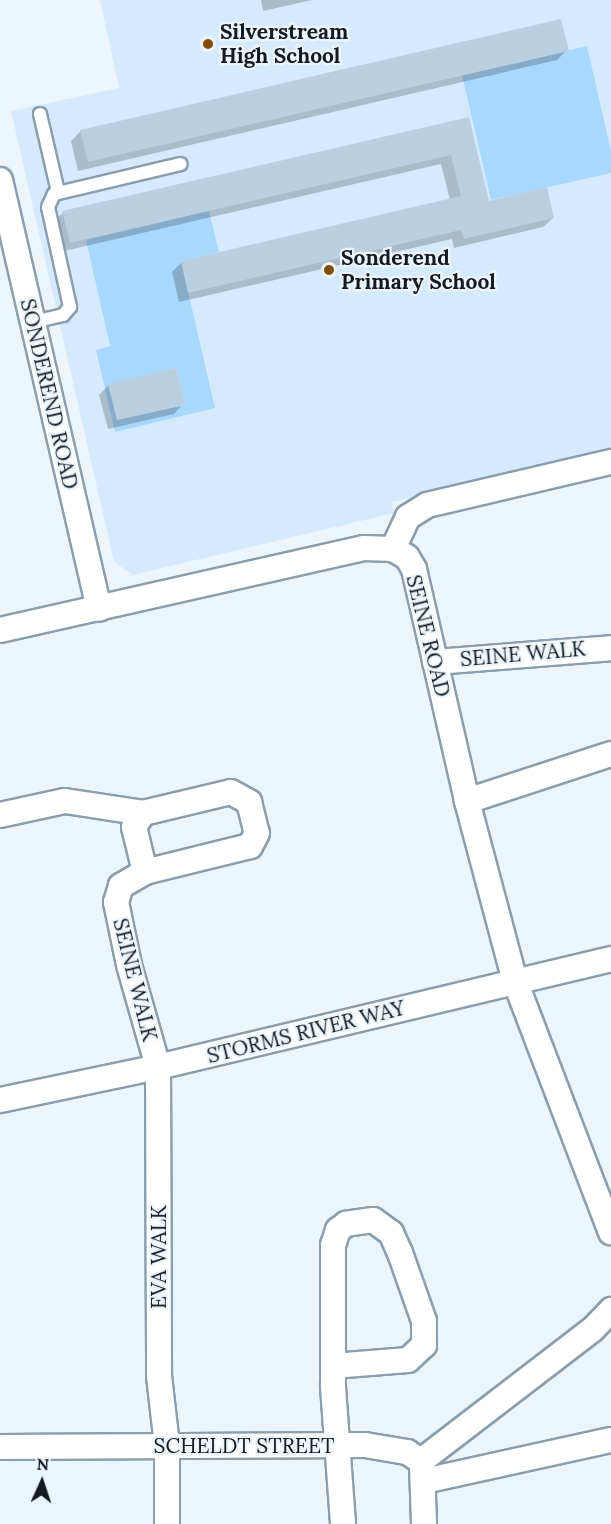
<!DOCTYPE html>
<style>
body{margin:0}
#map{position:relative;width:611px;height:1524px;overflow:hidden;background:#edf5fc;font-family:Lora,serif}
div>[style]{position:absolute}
.built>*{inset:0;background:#d5ebfd}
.green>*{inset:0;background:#a8d8fd}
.shadow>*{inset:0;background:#0003}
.building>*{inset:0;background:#bacfdf}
.roads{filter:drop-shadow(2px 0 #8a9ead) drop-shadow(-2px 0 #8a9ead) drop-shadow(0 2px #8a9ead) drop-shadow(0 -2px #8a9ead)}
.lane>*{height:12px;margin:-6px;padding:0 6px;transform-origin:6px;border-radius:6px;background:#fff}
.street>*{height:24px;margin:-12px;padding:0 12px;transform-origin:12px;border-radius:12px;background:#fff}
.dots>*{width:16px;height:16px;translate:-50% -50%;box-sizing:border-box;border:3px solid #edf5fc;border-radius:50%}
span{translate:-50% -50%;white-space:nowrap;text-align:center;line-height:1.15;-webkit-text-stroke:4.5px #edf5fc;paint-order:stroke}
.poi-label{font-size:21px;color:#131a20;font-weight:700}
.left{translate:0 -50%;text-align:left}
.street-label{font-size:21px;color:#131a20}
.north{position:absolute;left:12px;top:1452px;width:60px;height:60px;-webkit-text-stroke:4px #edf5fc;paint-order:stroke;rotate:3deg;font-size:16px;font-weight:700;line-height:24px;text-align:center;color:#131a20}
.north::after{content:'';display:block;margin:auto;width:21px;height:27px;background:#131a20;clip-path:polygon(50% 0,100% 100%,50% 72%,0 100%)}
</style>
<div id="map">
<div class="built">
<div style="clip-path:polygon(100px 0,611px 0,611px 454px,392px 502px,394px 513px,133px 575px,114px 562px,11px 111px,119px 88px)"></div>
</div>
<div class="green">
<div style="clip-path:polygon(587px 46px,611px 151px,611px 173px,491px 200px,462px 75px)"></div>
<div style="clip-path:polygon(evenodd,209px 211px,219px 252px,181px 261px,215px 408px,115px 432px,96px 350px,110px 346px,86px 240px,209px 211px,176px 368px,185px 405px,117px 420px,109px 384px,176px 368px)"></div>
</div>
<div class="shadow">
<div style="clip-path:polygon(261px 0,312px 0,263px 11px)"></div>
<div style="clip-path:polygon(567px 50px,557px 60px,78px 171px,71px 141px,81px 131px)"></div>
<div style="clip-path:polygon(468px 119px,488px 203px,553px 218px,543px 227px,454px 248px,452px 239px,179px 302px,172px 272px,182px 262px,450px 200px,441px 164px,60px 252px,53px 222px,63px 213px)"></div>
<div style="clip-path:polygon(109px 385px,183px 404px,174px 414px,108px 429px,99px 395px)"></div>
</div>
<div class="building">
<div style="clip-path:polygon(561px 19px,569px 51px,88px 162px,80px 130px)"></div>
<div style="clip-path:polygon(469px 117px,489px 201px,547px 187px,554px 218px,464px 239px,461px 230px,188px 293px,181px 261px,461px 196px,451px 155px,70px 243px,62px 211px)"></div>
<div style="clip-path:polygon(176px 368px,185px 405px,117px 420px,108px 384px)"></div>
</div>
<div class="roads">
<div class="lane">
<div style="left:40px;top:114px;width:80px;rotate:77deg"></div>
<div style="left:33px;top:322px;width:31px;rotate:-13deg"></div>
<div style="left:63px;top:315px;width:11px;rotate:-49deg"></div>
<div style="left:70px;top:307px;width:102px;rotate:-102.4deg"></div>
<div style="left:48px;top:207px;width:14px;rotate:-65deg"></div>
<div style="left:54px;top:194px;width:130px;rotate:-13.3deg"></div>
</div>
<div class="street">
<div style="left:0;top:180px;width:440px;rotate:77deg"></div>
<div style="left:393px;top:549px;width:35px;rotate:-65deg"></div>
<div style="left:408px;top:517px;width:22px;rotate:-32deg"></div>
<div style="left:427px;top:505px;width:189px;rotate:-13.2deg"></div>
<div style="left:0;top:630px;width:373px;rotate:-12.7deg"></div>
<div style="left:364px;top:548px;width:29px;rotate:2deg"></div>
<div style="left:393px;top:549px;width:16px;rotate:30deg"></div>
<div style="left:407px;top:557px;width:14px;rotate:60deg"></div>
<div style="left:414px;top:569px;width:238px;rotate:77.1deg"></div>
<div style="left:467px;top:801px;width:186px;rotate:75.1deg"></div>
<div style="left:515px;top:981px;width:269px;rotate:69.1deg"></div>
<div style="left:435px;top:662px;width:177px;rotate:-4.5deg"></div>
<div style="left:467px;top:801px;width:151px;rotate:-18.1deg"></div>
<div style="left:0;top:815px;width:66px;rotate:-12.2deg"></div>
<div style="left:65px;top:801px;width:79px;rotate:8.7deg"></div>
<div style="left:145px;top:872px;width:46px;rotate:-103.7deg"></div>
<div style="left:134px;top:827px;width:17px;rotate:-57deg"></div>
<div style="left:143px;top:813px;width:90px;rotate:-13.4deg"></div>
<div style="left:231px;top:792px;width:21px;rotate:29deg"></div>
<div style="left:249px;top:802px;width:32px;rotate:76deg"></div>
<div style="left:257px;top:833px;width:15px;rotate:118deg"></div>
<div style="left:250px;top:846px;width:108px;rotate:166.1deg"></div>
<div style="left:145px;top:872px;width:28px;rotate:150deg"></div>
<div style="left:121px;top:886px;width:17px;rotate:107deg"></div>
<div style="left:116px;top:902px;width:64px;rotate:78.3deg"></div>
<div style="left:129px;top:965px;width:106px;rotate:74.1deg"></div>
<div style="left:158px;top:1067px;width:309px;rotate:89.8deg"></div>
<div style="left:159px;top:1376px;width:69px;rotate:83.4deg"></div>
<div style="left:167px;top:1445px;width:79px;rotate:90deg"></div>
<div style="left:0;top:1100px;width:161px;rotate:-11.8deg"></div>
<div style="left:158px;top:1067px;width:466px;rotate:-13.4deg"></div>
<div style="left:333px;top:1366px;width:75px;rotate:-4.6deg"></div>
<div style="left:408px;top:1360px;width:22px;rotate:-43deg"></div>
<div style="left:424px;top:1345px;width:24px;rotate:-90deg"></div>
<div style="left:424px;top:1321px;width:72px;rotate:-109.4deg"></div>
<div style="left:400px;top:1253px;width:22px;rotate:-114deg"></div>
<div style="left:391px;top:1233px;width:22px;rotate:-144deg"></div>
<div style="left:373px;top:1220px;width:27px;rotate:172deg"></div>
<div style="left:346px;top:1224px;width:10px;rotate:143deg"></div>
<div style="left:338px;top:1230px;width:16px;rotate:108deg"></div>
<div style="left:333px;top:1245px;width:142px;rotate:90deg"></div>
<div style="left:333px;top:1387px;width:137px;rotate:85.8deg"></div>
<div style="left:0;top:1447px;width:365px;rotate:-0.3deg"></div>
<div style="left:365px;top:1445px;width:43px;rotate:9.5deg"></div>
<div style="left:407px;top:1452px;width:17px;rotate:33deg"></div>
<div style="left:421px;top:1461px;width:215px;rotate:-37.5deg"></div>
<div style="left:592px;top:1330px;width:28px;rotate:-46deg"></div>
<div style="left:422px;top:1466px;width:58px;rotate:88deg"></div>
<div style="left:424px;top:1481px;width:191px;rotate:-12.4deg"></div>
</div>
</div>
<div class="dots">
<div style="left:208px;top:44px;background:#854b02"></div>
<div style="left:329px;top:270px;background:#854b02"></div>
</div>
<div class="poi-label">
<span class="left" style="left:220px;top:44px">Silverstream<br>High School</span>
<span class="left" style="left:341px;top:270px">Sonderend<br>Primary School</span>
</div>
<div class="street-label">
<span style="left:49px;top:394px;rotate:77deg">SONDEREND ROAD</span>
<span style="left:428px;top:636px;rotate:76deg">SEINE ROAD</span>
<span style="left:523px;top:654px;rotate:-5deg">SEINE WALK</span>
<span style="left:135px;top:980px;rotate:76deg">SEINE WALK</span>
<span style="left:306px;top:1032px;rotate:-14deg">STORMS RIVER WAY</span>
<span style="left:159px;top:1257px;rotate:-90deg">EVA WALK</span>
<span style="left:244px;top:1446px">SCHELDT STREET</span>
</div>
<div class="north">N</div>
</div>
